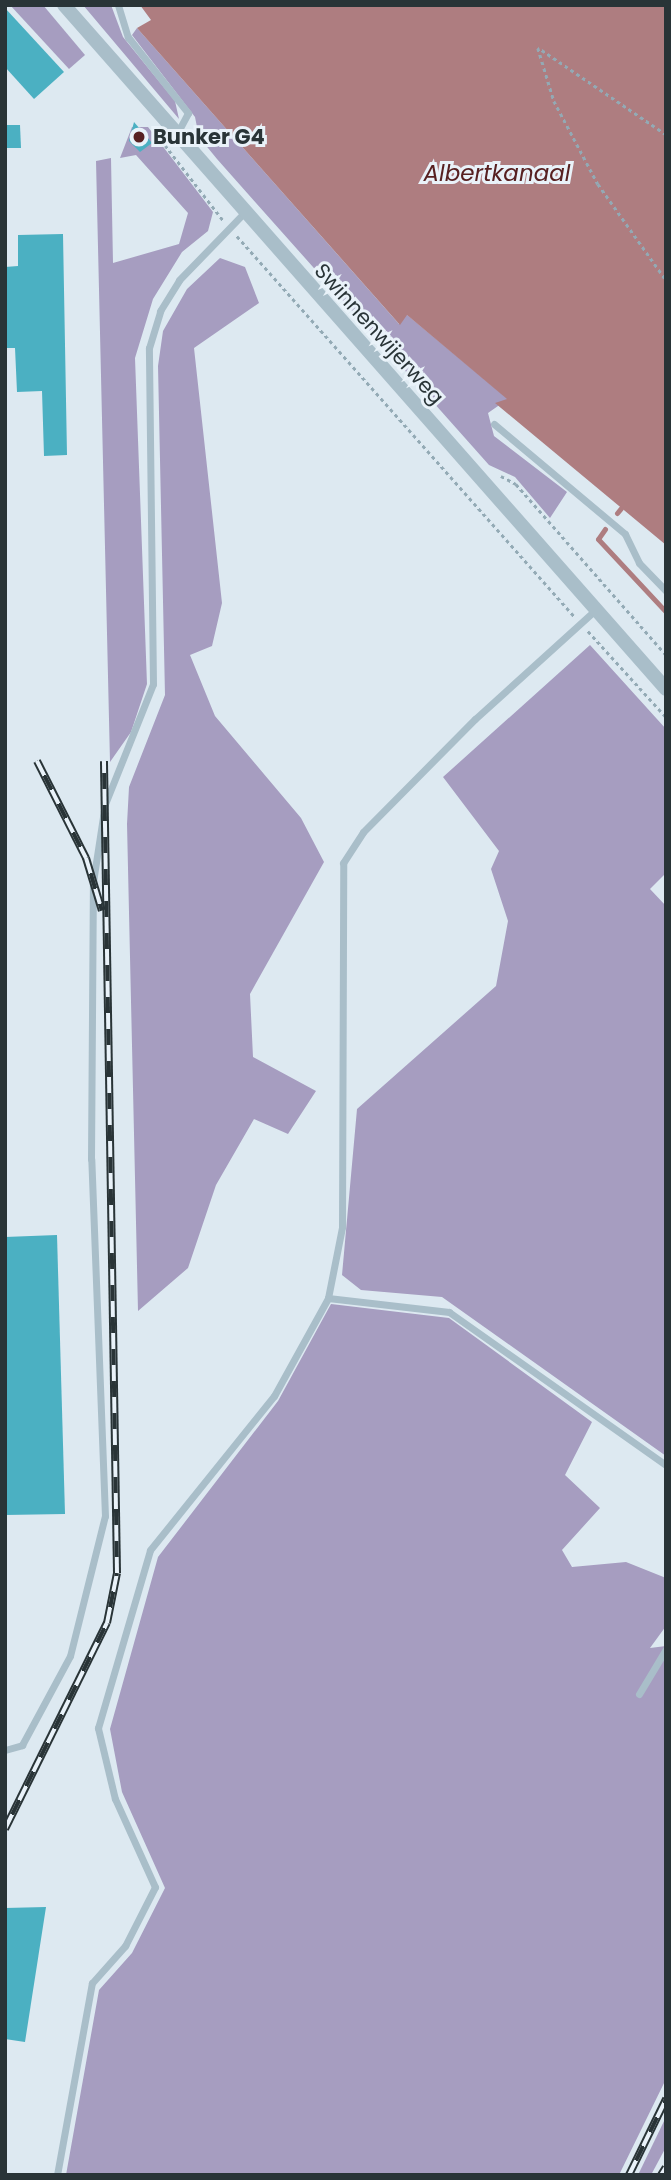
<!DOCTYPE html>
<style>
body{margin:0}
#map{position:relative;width:671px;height:2180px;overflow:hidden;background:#dde9f1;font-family:Poppins,sans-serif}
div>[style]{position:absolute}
.green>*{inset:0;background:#a69dc0}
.water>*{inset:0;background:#ae7d80}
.stream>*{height:5px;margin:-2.5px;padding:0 2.5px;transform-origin:2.5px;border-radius:2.5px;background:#ae7d80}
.building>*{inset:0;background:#4bb0c2}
.path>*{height:2.5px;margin-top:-1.25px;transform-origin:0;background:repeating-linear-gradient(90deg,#93aab5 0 3.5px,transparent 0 7px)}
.lane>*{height:7px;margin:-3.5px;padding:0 3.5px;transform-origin:3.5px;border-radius:3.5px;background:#a9bec9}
.street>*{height:14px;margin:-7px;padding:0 7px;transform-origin:7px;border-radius:7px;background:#a9bec9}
.rail>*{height:8px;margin-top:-4px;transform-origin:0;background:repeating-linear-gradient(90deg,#e9f2f9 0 16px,#293437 0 32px);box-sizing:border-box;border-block:2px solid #293437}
.dots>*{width:19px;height:19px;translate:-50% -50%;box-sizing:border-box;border:4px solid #e9f2f9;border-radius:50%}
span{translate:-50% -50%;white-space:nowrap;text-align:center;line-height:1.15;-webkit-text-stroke:6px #e9f2f9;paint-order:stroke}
.poi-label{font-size:21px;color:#293437;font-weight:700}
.left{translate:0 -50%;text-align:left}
.street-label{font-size:21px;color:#293437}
.water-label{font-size:23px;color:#572021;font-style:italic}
.frame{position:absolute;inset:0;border:7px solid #293437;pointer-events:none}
</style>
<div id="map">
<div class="green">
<div style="clip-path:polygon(10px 5px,43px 5px,85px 55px,69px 69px)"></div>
<div style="clip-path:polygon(83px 5px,111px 5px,123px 37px,175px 101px,179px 119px)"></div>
<div style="clip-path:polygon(137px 28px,399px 324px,406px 314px,508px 399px,488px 413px,494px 436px,567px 492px,550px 518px,515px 477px,489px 465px,217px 159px,199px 137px,195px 117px,132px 35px)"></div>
<div style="clip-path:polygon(132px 127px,148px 127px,213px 212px,208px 231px,182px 252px,153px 299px,135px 358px,147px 684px,131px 732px,110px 762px,96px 161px,111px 158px,113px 263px,179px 244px,188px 213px,136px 155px,120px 158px)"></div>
<div style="clip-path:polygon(220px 258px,245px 267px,259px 303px,194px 348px,222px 603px,212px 646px,190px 655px,215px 716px,301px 818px,324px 862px,250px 994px,253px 1057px,316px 1091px,288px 1134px,254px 1119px,216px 1185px,188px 1268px,138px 1311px,127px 824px,129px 787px,165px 695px,158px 366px,163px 331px,187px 289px)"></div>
<div style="clip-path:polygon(590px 645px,666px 729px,666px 873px,650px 889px,666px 906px,666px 1456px,442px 1297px,361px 1290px,342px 1275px,357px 1109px,496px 986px,508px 921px,491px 869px,499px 851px,443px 777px)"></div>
<div style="clip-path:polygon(331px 1304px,449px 1318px,592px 1422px,565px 1475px,600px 1508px,562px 1550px,572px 1567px,626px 1562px,666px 1578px,666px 1626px,650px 1648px,666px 1646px,666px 2079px,619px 2175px,66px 2175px,99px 1990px,132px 1953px,165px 1888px,122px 1792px,110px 1729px,158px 1557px,278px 1401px)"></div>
<div style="clip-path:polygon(666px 2117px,666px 2147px,651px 2175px,638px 2175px)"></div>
</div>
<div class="water">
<div style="clip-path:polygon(140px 5px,666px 5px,666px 545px,495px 403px,507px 399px,407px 315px,400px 325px,137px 28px,151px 20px)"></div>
</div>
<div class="stream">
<div style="left:617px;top:513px;width:6px;rotate:-51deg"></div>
<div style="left:605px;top:529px;width:12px;rotate:125deg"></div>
<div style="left:598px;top:539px;width:100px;rotate:47deg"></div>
</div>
<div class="building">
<div style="clip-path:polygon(5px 8px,64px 72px,34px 99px,5px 67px)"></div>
<div style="clip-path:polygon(134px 122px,152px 143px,140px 152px,129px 141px)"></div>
<div style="clip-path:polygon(5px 125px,20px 125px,21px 148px,5px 148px)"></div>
<div style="clip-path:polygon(63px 234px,67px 455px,44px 456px,42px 391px,17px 392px,15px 348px,5px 348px,5px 267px,18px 266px,18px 235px)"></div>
<div style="clip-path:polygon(57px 1235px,65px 1514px,5px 1515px,5px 1237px)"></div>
<div style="clip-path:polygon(46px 1907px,25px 2042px,5px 2039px,5px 1908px)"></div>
</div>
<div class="path">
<div style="left:666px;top:135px;width:155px;rotate:-145.8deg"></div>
<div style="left:538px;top:48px;width:55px;rotate:73.2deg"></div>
<div style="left:554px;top:101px;width:94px;rotate:62.1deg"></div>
<div style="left:598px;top:184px;width:118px;rotate:54.7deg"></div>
<div style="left:165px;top:145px;width:95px;rotate:52.3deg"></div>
<div style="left:237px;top:236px;width:508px;rotate:48.43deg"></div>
<div style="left:501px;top:476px;width:17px;rotate:28deg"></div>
<div style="left:516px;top:484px;width:227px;rotate:48.7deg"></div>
<div style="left:588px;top:631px;width:116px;rotate:47.8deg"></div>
</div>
<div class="lane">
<div style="left:118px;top:5px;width:34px;rotate:73deg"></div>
<div style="left:128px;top:37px;width:97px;rotate:51.7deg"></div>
<div style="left:188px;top:113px;width:26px;rotate:118deg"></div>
<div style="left:494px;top:424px;width:171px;rotate:40deg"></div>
<div style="left:625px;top:534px;width:32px;rotate:64deg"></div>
<div style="left:639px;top:563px;width:39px;rotate:46deg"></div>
<div style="left:328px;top:1298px;width:122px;rotate:6.6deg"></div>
<div style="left:449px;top:1312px;width:266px;rotate:35.2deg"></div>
<div style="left:639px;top:1694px;width:52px;rotate:-59deg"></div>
<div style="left:5px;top:1750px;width:18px;rotate:-16deg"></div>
<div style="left:22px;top:1745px;width:101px;rotate:-61.7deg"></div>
<div style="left:70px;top:1656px;width:144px;rotate:-76deg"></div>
<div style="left:105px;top:1516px;width:357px;rotate:-92.2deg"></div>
<div style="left:91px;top:1159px;width:277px;rotate:-89.6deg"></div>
<div style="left:93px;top:882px;width:79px;rotate:-81.3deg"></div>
<div style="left:105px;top:804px;width:129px;rotate:-68.2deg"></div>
<div style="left:153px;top:684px;width:336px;rotate:-90.7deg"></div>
<div style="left:149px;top:348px;width:39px;rotate:-73deg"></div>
<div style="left:160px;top:311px;width:36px;rotate:-58deg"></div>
<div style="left:179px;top:280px;width:92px;rotate:-45.9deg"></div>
<div style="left:57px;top:2175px;width:195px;rotate:-79.7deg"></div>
<div style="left:92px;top:1983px;width:50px;rotate:-48.3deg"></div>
<div style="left:125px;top:1946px;width:66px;rotate:-63deg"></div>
<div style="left:155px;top:1887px;width:97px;rotate:-114.4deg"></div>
<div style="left:115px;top:1799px;width:73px;rotate:-103.5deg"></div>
<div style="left:98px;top:1728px;width:185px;rotate:-73.7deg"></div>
<div style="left:150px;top:1550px;width:198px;rotate:-51.2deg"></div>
<div style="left:274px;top:1396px;width:112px;rotate:-61.1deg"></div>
<div style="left:328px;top:1298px;width:72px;rotate:-78.8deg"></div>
<div style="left:342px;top:1227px;width:364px;rotate:-89.8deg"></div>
<div style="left:343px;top:863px;width:37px;rotate:-57deg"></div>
<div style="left:363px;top:832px;width:159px;rotate:-45.3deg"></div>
<div style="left:475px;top:719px;width:161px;rotate:-42.2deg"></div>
</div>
<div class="street">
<div style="left:64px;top:5px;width:911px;rotate:48.65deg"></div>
</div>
<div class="rail">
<div style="left:37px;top:761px;width:109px;rotate:63.2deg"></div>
<div style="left:86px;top:858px;width:55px;rotate:73.2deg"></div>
<div style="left:5px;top:1829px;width:230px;rotate:-63.7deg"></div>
<div style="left:107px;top:1623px;width:51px;rotate:-78.7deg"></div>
<div style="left:117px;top:1573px;width:812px;rotate:-90.92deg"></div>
<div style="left:629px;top:2175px;width:85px;rotate:-64deg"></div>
<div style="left:661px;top:2175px;width:9px;rotate:-58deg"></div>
</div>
<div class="dots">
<div style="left:139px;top:137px;background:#572021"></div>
</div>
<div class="poi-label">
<span class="left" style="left:153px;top:137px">Bunker G4</span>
</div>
<div class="street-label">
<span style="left:379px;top:334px;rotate:48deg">Swinnenwijerweg</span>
</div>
<div class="water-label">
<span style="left:497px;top:173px">Albertkanaal</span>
</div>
<div class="frame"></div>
</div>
